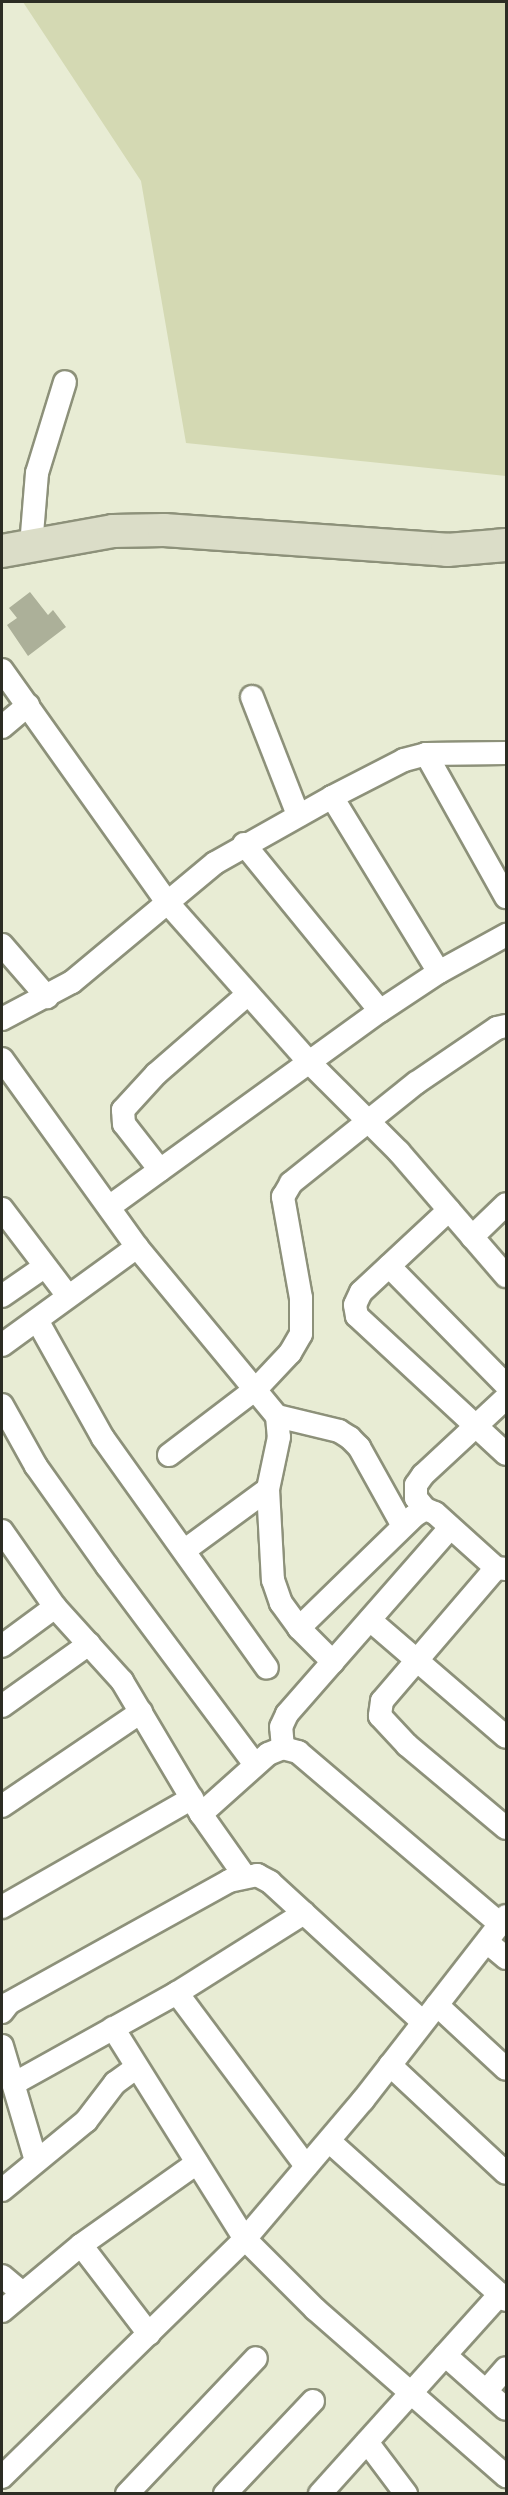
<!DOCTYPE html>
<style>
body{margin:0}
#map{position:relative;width:508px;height:2495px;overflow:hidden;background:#e8ecd4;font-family:Overpass,sans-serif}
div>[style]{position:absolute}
.green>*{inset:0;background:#d4d9b3}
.building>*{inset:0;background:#acb099}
.roads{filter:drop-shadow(2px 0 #8d917a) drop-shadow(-2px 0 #8d917a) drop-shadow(0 2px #8d917a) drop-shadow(0 -2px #8d917a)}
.minor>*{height:22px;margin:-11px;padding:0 11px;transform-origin:11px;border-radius:11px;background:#fff}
.secondary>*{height:32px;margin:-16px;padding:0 16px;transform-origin:16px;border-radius:16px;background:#dbddc8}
span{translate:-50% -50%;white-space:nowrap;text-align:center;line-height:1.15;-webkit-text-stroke:4.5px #e8ecd4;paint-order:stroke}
.frame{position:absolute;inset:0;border:3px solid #2c2d24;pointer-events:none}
</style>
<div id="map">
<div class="green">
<div style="clip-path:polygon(23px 2px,506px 2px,506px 476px,186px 443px,141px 181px)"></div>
</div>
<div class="building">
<div style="clip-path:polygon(30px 592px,48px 615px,53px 610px,66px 627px,28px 656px,7px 625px,17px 618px,9px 608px)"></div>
</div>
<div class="roads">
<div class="minor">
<div style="left:31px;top:546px;width:73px;rotate:-85.3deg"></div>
<div style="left:37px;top:473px;width:95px;rotate:-72.9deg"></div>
<div style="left:2px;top:670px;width:283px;rotate:54.6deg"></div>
<div style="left:166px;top:901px;width:215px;rotate:48.4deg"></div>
<div style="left:309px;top:1062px;width:127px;rotate:45deg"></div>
<div style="left:399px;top:1152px;width:164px;rotate:49.2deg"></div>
<div style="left:252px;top:697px;width:127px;rotate:68.7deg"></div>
<div style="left:2px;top:727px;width:34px;rotate:-40deg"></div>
<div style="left:426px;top:754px;width:164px;rotate:60.8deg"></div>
<div style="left:332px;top:797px;width:205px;rotate:58.6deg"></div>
<div style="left:244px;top:844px;width:215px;rotate:50.8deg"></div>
<div style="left:2px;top:945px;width:69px;rotate:49.1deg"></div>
<div style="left:2px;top:1019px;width:79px;rotate:-27.9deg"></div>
<div style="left:72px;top:982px;width:186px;rotate:-39.8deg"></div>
<div style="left:215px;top:863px;width:134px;rotate:-29.4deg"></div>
<div style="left:332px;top:797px;width:81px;rotate:-27.2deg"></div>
<div style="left:404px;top:760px;width:23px;rotate:-15deg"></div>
<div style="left:426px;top:754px;width:80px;rotate:-0.7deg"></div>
<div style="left:2px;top:1059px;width:231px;rotate:54.3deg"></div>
<div style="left:137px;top:1247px;width:219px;rotate:50.4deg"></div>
<div style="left:277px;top:1416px;width:21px;rotate:85deg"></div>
<div style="left:279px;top:1437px;width:53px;rotate:101.9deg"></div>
<div style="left:268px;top:1489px;width:91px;rotate:86.9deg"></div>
<div style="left:273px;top:1580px;width:24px;rotate:71deg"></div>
<div style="left:281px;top:1603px;width:31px;rotate:54deg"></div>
<div style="left:299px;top:1628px;width:48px;rotate:45deg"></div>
<div style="left:160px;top:1170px;width:58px;rotate:-128deg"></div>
<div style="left:124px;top:1124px;width:14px;rotate:-94deg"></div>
<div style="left:123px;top:1110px;width:49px;rotate:-47.5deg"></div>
<div style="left:156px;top:1074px;width:122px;rotate:-41deg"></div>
<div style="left:109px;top:1207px;width:334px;rotate:-35.9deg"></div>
<div style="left:380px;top:1011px;width:71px;rotate:-33.5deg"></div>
<div style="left:439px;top:972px;width:77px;rotate:-28.9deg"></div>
<div style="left:2px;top:1209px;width:109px;rotate:52.8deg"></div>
<div style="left:449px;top:1210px;width:120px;rotate:137deg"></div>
<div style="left:361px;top:1292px;width:14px;rotate:115deg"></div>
<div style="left:355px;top:1305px;width:11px;rotate:80deg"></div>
<div style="left:357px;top:1316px;width:203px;rotate:42.8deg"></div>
<div style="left:472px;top:1237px;width:47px;rotate:-44.1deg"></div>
<div style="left:389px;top:1266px;width:167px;rotate:45.5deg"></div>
<div style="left:2px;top:1296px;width:51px;rotate:-34.6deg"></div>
<div style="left:37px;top:1320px;width:135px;rotate:60.8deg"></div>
<div style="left:103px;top:1438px;width:282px;rotate:54.5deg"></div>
<div style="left:2px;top:1345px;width:167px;rotate:-36deg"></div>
<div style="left:2px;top:1405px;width:70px;rotate:60.9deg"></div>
<div style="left:36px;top:1466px;width:123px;rotate:54.6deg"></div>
<div style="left:107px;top:1566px;width:246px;rotate:53.3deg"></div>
<div style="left:277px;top:1416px;width:64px;rotate:13.6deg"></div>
<div style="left:339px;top:1431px;width:13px;rotate:32deg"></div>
<div style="left:350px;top:1438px;width:13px;rotate:45deg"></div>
<div style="left:359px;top:1447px;width:90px;rotate:60.9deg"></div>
<div style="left:169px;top:1455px;width:111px;rotate:-37.3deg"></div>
<div style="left:257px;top:1388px;width:48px;rotate:-46.7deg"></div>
<div style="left:290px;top:1353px;width:22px;rotate:-60deg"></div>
<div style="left:301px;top:1334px;width:36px;rotate:-90deg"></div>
<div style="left:301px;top:1298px;width:103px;rotate:-100.1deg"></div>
<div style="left:283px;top:1197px;width:16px;rotate:-60deg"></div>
<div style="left:291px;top:1183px;width:160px;rotate:-38.7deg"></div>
<div style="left:416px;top:1083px;width:98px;rotate:-34.2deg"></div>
<div style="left:497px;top:1028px;width:9px;rotate:-13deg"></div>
<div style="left:425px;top:1509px;width:14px;rotate:-129deg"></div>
<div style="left:416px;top:1498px;width:13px;rotate:-90deg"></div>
<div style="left:416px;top:1485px;width:12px;rotate:-55deg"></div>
<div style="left:423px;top:1475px;width:113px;rotate:-42.9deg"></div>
<div style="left:2px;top:1531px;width:93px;rotate:55.1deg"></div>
<div style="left:55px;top:1607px;width:100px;rotate:47.8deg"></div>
<div style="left:122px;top:1681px;width:155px;rotate:59.3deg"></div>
<div style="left:201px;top:1814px;width:75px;rotate:54.8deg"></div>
<div style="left:185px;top:1550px;width:103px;rotate:-36.3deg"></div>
<div style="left:496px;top:1568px;width:175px;rotate:130.6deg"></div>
<div style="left:382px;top:1701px;width:15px;rotate:98deg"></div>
<div style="left:380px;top:1716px;width:40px;rotate:47deg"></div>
<div style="left:407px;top:1745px;width:129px;rotate:40deg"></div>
<div style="left:370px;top:1620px;width:179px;rotate:40.7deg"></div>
<div style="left:299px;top:1628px;width:161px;rotate:-44.2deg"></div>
<div style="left:414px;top:1516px;width:13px;rotate:-32deg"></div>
<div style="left:425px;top:1509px;width:11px;rotate:22deg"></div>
<div style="left:435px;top:1513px;width:82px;rotate:42deg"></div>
<div style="left:496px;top:1568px;width:10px;rotate:6deg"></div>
<div style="left:2px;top:1646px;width:66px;rotate:-36.3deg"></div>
<div style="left:2px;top:1706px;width:107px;rotate:-35.5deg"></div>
<div style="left:283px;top:1748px;width:21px;rotate:-95deg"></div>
<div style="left:281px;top:1727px;width:14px;rotate:-65deg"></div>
<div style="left:287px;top:1714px;width:247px;rotate:-48.8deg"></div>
<div style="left:2px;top:1806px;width:168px;rotate:-34.1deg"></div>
<div style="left:201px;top:1814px;width:90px;rotate:-41.8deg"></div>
<div style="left:268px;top:1754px;width:16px;rotate:-22deg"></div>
<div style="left:283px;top:1748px;width:16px;rotate:15deg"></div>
<div style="left:298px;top:1752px;width:265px;rotate:40.4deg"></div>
<div style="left:2px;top:1907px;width:219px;rotate:-29.8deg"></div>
<div style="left:487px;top:1942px;width:25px;rotate:40deg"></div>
<div style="left:177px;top:1993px;width:216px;rotate:53.3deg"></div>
<div style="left:437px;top:2005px;width:94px;rotate:42.8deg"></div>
<div style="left:2px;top:2012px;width:11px;rotate:-52deg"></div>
<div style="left:9px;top:2003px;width:252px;rotate:-29deg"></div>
<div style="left:229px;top:1881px;width:29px;rotate:-12deg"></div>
<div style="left:257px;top:1875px;width:15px;rotate:28deg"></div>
<div style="left:270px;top:1882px;width:207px;rotate:42.5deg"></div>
<div style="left:113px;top:2028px;width:249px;rotate:58deg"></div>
<div style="left:245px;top:2239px;width:99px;rotate:45deg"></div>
<div style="left:315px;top:2309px;width:254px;rotate:41.2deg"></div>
<div style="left:2px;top:2046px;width:120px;rotate:73.5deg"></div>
<div style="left:390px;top:2065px;width:158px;rotate:43deg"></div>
<div style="left:15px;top:2083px;width:185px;rotate:-29.1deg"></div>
<div style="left:177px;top:1993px;width:150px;rotate:-32.2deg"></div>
<div style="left:329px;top:2141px;width:238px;rotate:41.9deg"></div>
<div style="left:2px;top:2190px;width:109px;rotate:-39.4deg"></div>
<div style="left:86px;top:2121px;width:48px;rotate:-52.7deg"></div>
<div style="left:115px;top:2083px;width:27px;rotate:-36deg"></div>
<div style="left:81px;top:2245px;width:112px;rotate:52.6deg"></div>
<div style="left:2px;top:2276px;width:26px;rotate:40deg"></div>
<div style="left:2px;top:2311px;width:103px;rotate:-39.9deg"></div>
<div style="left:81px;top:2245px;width:142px;rotate:-35.3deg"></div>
<div style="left:445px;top:2355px;width:81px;rotate:41.5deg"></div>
<div style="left:486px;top:2391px;width:30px;rotate:-49deg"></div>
<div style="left:367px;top:2442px;width:65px;rotate:53.1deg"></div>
<div style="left:2px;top:2477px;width:340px;rotate:-44.4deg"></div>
<div style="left:245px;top:2239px;width:182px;rotate:-49.7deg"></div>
<div style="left:363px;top:2100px;width:233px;rotate:-52.1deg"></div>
<div style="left:127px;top:2494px;width:187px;rotate:-46.5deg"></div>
<div style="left:225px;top:2494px;width:128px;rotate:-46.6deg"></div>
<div style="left:320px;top:2494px;width:269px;rotate:-48deg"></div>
</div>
<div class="secondary">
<div style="left:2px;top:551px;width:113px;rotate:-10.2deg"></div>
<div style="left:113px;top:531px;width:51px;rotate:-1.1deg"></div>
<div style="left:164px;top:530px;width:284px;rotate:4deg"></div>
<div style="left:447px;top:550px;width:59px;rotate:-4.8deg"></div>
</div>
</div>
<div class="frame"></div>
</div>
